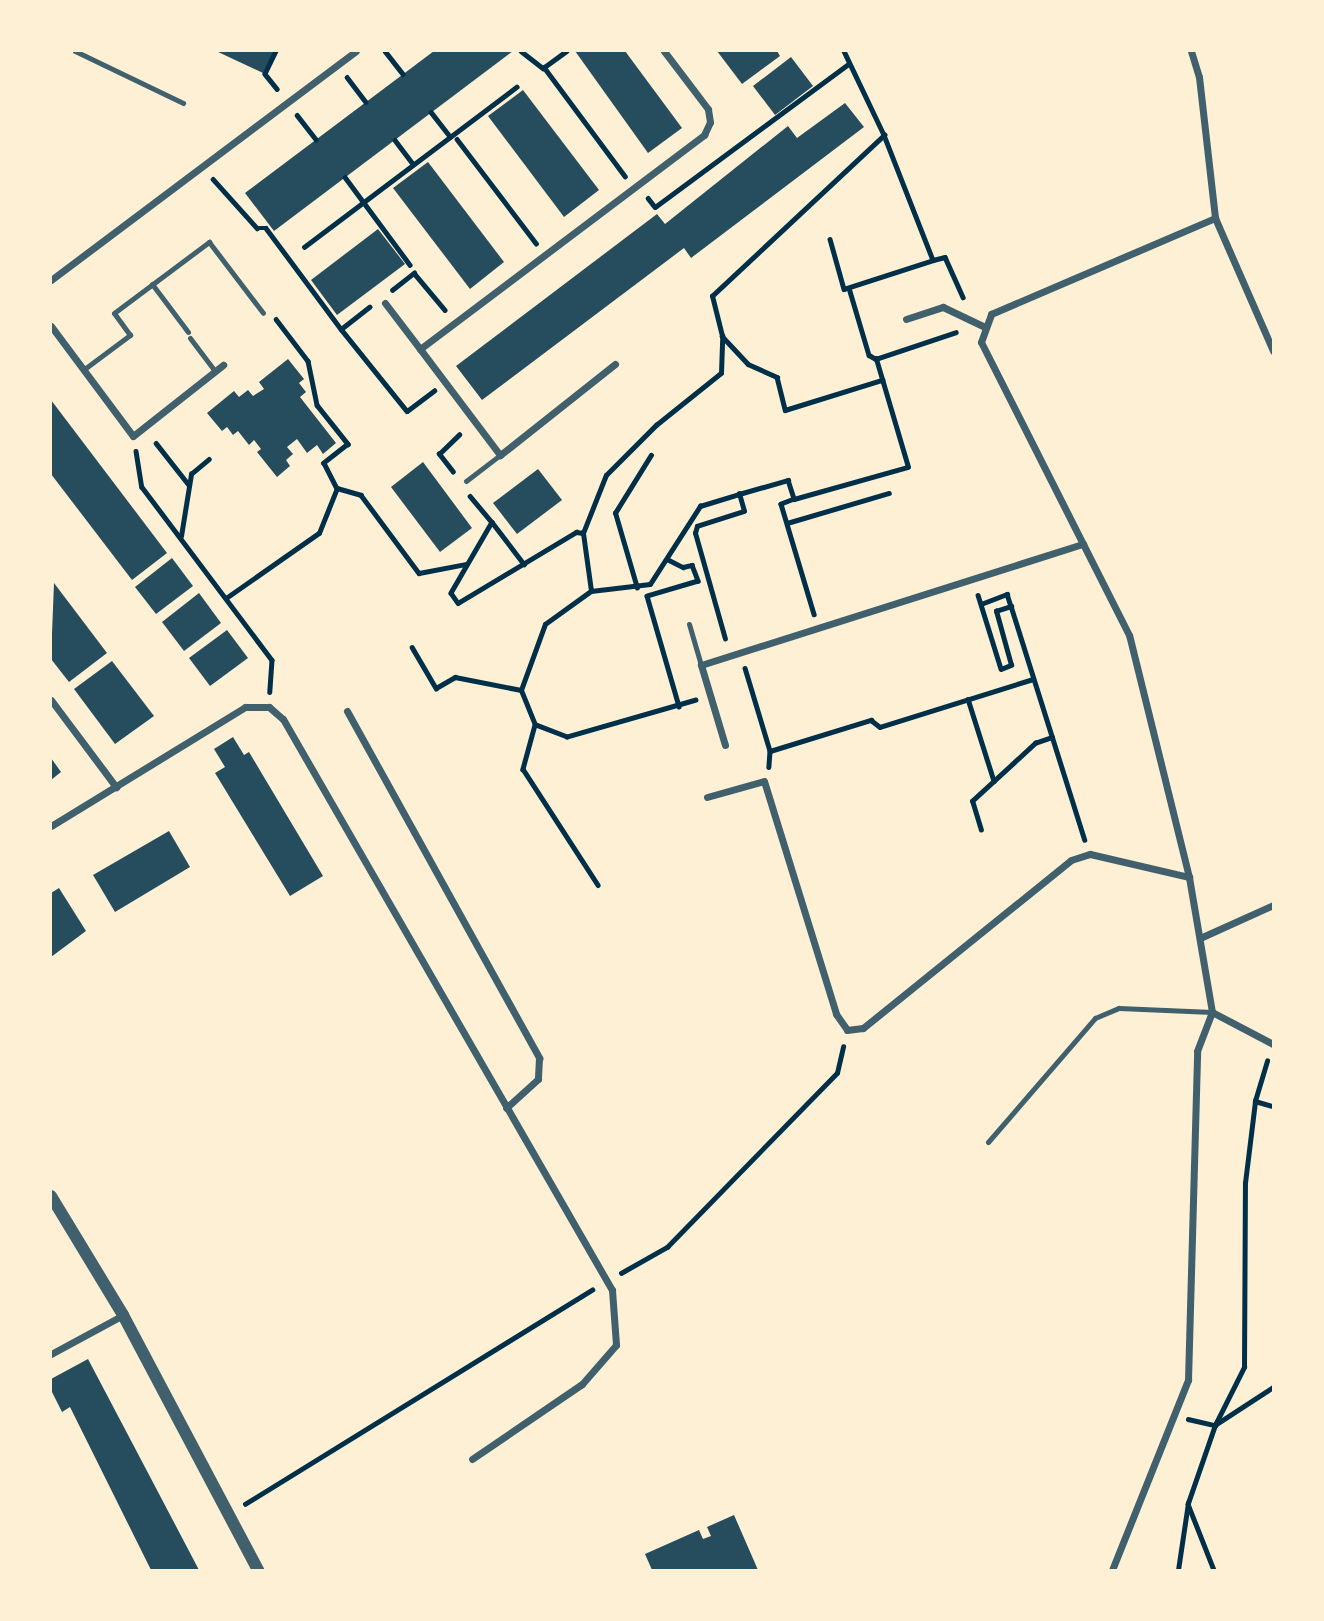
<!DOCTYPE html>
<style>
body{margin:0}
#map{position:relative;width:1324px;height:1621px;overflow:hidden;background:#fdf0d5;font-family:Mulish,sans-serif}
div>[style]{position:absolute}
.building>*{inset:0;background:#264d5e}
.path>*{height:4.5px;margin:-2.25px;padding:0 2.25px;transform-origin:2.25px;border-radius:2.25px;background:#003049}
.service>*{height:5px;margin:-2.5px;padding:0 2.5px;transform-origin:2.5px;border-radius:2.5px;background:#3f606c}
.minor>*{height:7px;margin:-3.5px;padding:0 3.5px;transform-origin:3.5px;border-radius:3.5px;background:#3f606c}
.tertiary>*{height:12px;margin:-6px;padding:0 6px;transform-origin:6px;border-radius:6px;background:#3f606c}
span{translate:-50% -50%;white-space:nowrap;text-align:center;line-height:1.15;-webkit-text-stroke:6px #fdf0d5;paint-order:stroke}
.frame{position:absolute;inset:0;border:52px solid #fdf0d5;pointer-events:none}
</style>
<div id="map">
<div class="building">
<div style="clip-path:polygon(216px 51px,274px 51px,263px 73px)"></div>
<div style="clip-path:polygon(434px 51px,513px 51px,274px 231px,245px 193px)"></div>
<div style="clip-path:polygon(575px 51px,625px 51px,682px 128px,648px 153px)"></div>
<div style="clip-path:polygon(717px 51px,777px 51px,780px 56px,742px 84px)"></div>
<div style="clip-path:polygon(791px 57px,813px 86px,775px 115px,753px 86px)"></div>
<div style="clip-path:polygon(523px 90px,599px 190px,564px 217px,488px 116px)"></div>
<div style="clip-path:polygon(845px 103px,864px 127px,691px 258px,684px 248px,482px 400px,456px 366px,657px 214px,665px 224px,788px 126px,797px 138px)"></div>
<div style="clip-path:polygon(428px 162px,504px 262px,470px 289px,393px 188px)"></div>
<div style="clip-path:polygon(378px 229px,405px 264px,337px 315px,311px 280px)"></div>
<div style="clip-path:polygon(288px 359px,304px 379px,299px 383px,306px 392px,300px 397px,336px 443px,323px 454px,317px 445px,307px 453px,297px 439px,287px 447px,293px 454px,286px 460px,290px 466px,277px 477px,257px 452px,261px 449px,254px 440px,249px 445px,238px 431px,233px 435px,227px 427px,222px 431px,207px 413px,234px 391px,239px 397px,248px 390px,253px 396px,264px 389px,259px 382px)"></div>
<div style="clip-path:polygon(51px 400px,167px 553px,132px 580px,51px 474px)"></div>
<div style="clip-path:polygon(423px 462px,472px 528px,440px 552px,391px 487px)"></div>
<div style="clip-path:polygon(538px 469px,562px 500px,517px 534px,493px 503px)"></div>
<div style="clip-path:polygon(172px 558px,193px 586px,156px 614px,135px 587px)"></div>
<div style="clip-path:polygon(54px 583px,107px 653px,69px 682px,51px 659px)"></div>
<div style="clip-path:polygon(199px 593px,221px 623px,184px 651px,162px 622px)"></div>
<div style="clip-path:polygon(227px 630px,248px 658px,210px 686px,189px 658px)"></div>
<div style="clip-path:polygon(112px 661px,154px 716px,115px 744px,74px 689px)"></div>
<div style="clip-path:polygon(233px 737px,244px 755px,249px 752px,323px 876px,290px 896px,215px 773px,225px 767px,214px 749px)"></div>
<div style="clip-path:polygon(51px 758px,61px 772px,51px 780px)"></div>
<div style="clip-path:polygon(169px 831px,190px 867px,115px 912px,93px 875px)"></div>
<div style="clip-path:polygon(59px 888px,86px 931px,51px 957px,51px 893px)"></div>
<div style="clip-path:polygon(88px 1359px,147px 1471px,199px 1570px,151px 1570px,70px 1407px,62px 1412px,51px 1390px,51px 1379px)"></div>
<div style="clip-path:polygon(734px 1515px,758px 1570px,652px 1570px,645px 1554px,699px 1530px,703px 1539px,711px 1536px,707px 1527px)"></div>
</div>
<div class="path">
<div style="left:276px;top:51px;width:25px;rotate:116deg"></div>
<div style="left:265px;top:74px;width:19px;rotate:51deg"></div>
<div style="left:385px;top:51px;width:29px;rotate:52deg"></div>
<div style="left:521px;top:51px;width:28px;rotate:38deg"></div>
<div style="left:543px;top:68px;width:29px;rotate:-36deg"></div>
<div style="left:844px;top:51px;width:93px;rotate:64.5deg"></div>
<div style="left:884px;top:135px;width:134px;rotate:68.6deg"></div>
<div style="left:933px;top:260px;width:12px;rotate:-14deg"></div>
<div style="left:945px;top:257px;width:44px;rotate:65.8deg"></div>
<div style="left:544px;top:67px;width:136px;rotate:53.4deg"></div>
<div style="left:347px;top:77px;width:31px;rotate:53deg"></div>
<div style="left:431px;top:112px;width:31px;rotate:52deg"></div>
<div style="left:297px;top:115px;width:31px;rotate:52deg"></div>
<div style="left:457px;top:139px;width:131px;rotate:52.8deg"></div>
<div style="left:395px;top:140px;width:30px;rotate:53deg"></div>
<div style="left:345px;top:177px;width:109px;rotate:53.5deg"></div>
<div style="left:213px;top:179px;width:66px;rotate:48.1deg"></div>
<div style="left:257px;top:228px;width:9px"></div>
<div style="left:266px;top:228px;width:126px;rotate:53.4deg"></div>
<div style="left:341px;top:329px;width:36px;rotate:-38deg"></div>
<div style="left:648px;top:198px;width:11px;rotate:52deg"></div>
<div style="left:655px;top:207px;width:240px;rotate:-36.5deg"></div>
<div style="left:830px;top:239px;width:52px;rotate:74.4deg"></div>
<div style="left:844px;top:289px;width:94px;rotate:-18deg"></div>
<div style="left:304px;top:247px;width:266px;rotate:-37deg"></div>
<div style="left:849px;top:288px;width:70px;rotate:73.4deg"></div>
<div style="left:869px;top:355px;width:8px;rotate:30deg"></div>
<div style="left:392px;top:290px;width:28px;rotate:-38deg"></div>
<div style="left:414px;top:273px;width:48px;rotate:50deg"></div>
<div style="left:276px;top:319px;width:53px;rotate:52.7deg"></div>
<div style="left:308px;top:361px;width:45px;rotate:78.4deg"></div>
<div style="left:317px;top:405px;width:50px;rotate:51.5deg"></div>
<div style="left:348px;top:444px;width:31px;rotate:142deg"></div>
<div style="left:324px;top:463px;width:28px;rotate:63deg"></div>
<div style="left:337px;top:488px;width:25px;rotate:16deg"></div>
<div style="left:361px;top:495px;width:97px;rotate:53.4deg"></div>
<div style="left:419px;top:573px;width:48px;rotate:-10.8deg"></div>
<div style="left:341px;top:329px;width:105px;rotate:51.2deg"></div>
<div style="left:407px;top:411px;width:34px;rotate:-37deg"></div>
<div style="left:722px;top:336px;width:38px;rotate:47deg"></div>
<div style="left:748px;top:364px;width:32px;rotate:24deg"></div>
<div style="left:777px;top:377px;width:34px;rotate:76deg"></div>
<div style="left:785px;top:410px;width:102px;rotate:-17.2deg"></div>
<div style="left:156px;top:443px;width:53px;rotate:51.8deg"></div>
<div style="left:136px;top:451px;width:36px;rotate:81deg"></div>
<div style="left:142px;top:487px;width:216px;rotate:53.1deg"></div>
<div style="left:272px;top:660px;width:32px;rotate:94deg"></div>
<div style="left:453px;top:472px;width:23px;rotate:-128deg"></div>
<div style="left:439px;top:454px;width:28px;rotate:-44deg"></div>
<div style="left:470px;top:496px;width:34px;rotate:50deg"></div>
<div style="left:492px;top:522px;width:82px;rotate:120deg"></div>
<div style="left:451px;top:593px;width:12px;rotate:55deg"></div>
<div style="left:458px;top:603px;width:138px;rotate:-31deg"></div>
<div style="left:576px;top:532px;width:7px;rotate:8deg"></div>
<div style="left:794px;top:499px;width:14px;rotate:159deg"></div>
<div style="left:781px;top:504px;width:115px;rotate:73.3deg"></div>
<div style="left:492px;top:522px;width:53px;rotate:52.7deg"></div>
<div style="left:787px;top:523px;width:106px;rotate:-16.4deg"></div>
<div style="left:181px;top:536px;width:63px;rotate:-80.8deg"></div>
<div style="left:191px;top:474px;width:23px;rotate:-40deg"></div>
<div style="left:667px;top:559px;width:18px;rotate:27deg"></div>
<div style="left:683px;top:567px;width:9px;rotate:-13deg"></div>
<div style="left:692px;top:565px;width:17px;rotate:69deg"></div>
<div style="left:698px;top:581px;width:53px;rotate:163.6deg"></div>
<div style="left:647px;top:596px;width:115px;rotate:73.8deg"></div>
<div style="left:637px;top:588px;width:78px;rotate:-106.3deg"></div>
<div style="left:615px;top:513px;width:68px;rotate:-58.2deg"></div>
<div style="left:591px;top:591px;width:59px;rotate:-6.8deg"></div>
<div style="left:650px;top:584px;width:93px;rotate:-57.3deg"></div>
<div style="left:700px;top:506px;width:41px;rotate:-17.1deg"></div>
<div style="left:978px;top:595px;width:77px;rotate:72.7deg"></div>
<div style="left:1001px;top:669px;width:11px;rotate:-22deg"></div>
<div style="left:1011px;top:665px;width:56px;rotate:-105.5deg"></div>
<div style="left:996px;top:611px;width:16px;rotate:-18deg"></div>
<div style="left:1011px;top:606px;width:245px;rotate:72.5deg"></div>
<div style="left:226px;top:598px;width:113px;rotate:-35deg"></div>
<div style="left:319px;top:533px;width:48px;rotate:-68.2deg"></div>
<div style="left:981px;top:604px;width:28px;rotate:-21deg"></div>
<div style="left:1007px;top:594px;width:13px;rotate:72deg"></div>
<div style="left:725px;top:639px;width:110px;rotate:-105.8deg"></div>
<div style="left:695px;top:533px;width:7px;rotate:-74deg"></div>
<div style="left:697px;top:526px;width:49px;rotate:-17.7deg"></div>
<div style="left:744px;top:511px;width:18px;rotate:-106deg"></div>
<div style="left:739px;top:494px;width:51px;rotate:-15.9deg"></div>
<div style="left:788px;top:480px;width:20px;rotate:72deg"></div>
<div style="left:794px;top:499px;width:118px;rotate:-15.7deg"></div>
<div style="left:908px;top:467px;width:113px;rotate:-106.5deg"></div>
<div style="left:876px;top:359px;width:84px;rotate:-18.6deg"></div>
<div style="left:412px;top:647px;width:48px;rotate:59.7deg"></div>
<div style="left:436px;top:688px;width:22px;rotate:-30deg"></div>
<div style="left:455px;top:677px;width:67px;rotate:11.1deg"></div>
<div style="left:745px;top:668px;width:87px;rotate:73.2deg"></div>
<div style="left:770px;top:751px;width:16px;rotate:94deg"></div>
<div style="left:968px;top:699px;width:86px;rotate:72.4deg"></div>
<div style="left:696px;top:700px;width:134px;rotate:164deg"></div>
<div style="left:567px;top:737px;width:34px;rotate:-159deg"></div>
<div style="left:535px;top:725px;width:38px;rotate:-112deg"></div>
<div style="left:521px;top:690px;width:70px;rotate:-70deg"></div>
<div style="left:545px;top:624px;width:57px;rotate:-35.7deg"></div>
<div style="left:591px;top:591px;width:59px;rotate:-97.9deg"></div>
<div style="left:583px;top:533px;width:62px;rotate:-68.4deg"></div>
<div style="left:606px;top:475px;width:71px;rotate:-45deg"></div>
<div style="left:656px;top:425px;width:83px;rotate:-38.7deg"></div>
<div style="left:721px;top:373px;width:37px;rotate:-88deg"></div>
<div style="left:722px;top:336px;width:41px;rotate:-104deg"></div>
<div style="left:712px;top:296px;width:236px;rotate:-43.1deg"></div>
<div style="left:535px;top:725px;width:46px;rotate:105.3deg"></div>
<div style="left:523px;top:769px;width:138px;rotate:57.1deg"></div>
<div style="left:770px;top:751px;width:106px;rotate:-17.1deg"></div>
<div style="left:871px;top:720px;width:11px;rotate:38deg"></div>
<div style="left:880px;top:727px;width:160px;rotate:-17.4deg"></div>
<div style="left:981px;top:830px;width:30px;rotate:-107deg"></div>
<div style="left:972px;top:801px;width:86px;rotate:-42.6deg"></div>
<div style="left:1035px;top:743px;width:18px;rotate:-19deg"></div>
<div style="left:1255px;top:1101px;width:19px;rotate:16deg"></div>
<div style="left:621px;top:1273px;width:53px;rotate:-29.5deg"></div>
<div style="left:667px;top:1247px;width:243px;rotate:-45.7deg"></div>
<div style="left:837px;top:1073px;width:27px;rotate:-77deg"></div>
<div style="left:1188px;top:1419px;width:28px;rotate:13deg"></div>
<div style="left:1215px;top:1425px;width:69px;rotate:-33.2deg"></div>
<div style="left:245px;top:1504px;width:408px;rotate:-31.7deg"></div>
<div style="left:1188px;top:1504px;width:71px;rotate:68.5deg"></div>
<div style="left:1178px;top:1570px;width:68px;rotate:-81.5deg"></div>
<div style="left:1188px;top:1503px;width:83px;rotate:-70.9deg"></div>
<div style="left:1215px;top:1425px;width:65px;rotate:-63.4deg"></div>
<div style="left:1244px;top:1367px;width:184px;rotate:-89.7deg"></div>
<div style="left:1245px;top:1183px;width:83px;rotate:-83deg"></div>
<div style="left:1255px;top:1101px;width:42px;rotate:-73.3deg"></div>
</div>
<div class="service">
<div style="left:75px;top:51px;width:120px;rotate:25.7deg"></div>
<div style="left:152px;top:284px;width:60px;rotate:53.1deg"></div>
<div style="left:190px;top:338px;width:41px;rotate:52.9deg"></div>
<div style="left:83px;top:370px;width:59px;rotate:-36.7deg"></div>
<div style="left:130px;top:335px;width:27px;rotate:-126deg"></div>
<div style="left:114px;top:313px;width:119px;rotate:-36.8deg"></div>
<div style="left:209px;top:242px;width:89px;rotate:52.7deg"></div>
<div style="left:466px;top:481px;width:43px;rotate:-37.4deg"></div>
<div style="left:689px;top:624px;width:43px;rotate:73.7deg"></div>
<div style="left:988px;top:1142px;width:164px;rotate:-49.2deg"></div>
<div style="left:1095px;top:1018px;width:26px;rotate:-23deg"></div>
<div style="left:1119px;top:1008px;width:93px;rotate:2.5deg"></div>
</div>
<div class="minor">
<div style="left:1191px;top:51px;width:27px;rotate:73deg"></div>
<div style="left:1199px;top:77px;width:142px;rotate:83.5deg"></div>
<div style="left:1215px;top:218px;width:145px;rotate:66.4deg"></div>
<div style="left:51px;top:280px;width:381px;rotate:-36.9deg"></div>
<div style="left:385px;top:303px;width:58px;rotate:52.7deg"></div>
<div style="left:906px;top:319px;width:39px;rotate:-18deg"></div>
<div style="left:943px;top:307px;width:47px;rotate:25.5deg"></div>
<div style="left:51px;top:326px;width:137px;rotate:53.3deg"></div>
<div style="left:133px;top:436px;width:115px;rotate:-38.3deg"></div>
<div style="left:615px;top:364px;width:147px;rotate:141.6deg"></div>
<div style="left:500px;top:455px;width:133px;rotate:-127deg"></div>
<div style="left:420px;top:349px;width:356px;rotate:-37deg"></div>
<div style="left:704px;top:135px;width:14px;rotate:-65deg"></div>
<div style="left:710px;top:122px;width:13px;rotate:-99deg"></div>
<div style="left:708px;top:109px;width:73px;rotate:-127.2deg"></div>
<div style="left:51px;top:700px;width:109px;rotate:53.2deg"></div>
<div style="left:347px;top:711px;width:397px;rotate:61deg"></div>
<div style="left:539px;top:1058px;width:21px;rotate:93deg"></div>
<div style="left:538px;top:1079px;width:43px;rotate:137.8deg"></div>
<div style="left:725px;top:745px;width:84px;rotate:-106.7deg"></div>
<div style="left:701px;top:665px;width:401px;rotate:-17.6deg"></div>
<div style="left:707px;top:797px;width:59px;rotate:-15.7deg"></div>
<div style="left:764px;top:781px;width:244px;rotate:72.8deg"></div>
<div style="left:836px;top:1014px;width:19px;rotate:55deg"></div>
<div style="left:847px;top:1030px;width:16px;rotate:-7deg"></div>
<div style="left:863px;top:1028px;width:267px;rotate:-38.9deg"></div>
<div style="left:1071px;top:860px;width:20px;rotate:-18deg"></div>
<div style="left:1090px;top:854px;width:102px;rotate:13.1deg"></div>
<div style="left:51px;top:826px;width:228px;rotate:-31.5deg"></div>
<div style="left:245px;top:707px;width:24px"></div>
<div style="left:269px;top:707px;width:18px;rotate:41deg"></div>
<div style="left:283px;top:719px;width:659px;rotate:60.05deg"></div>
<div style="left:612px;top:1290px;width:55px;rotate:85.8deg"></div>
<div style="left:616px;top:1345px;width:52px;rotate:131.1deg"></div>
<div style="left:582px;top:1384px;width:133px;rotate:145.7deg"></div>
<div style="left:1200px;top:938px;width:80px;rotate:-24.3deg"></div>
<div style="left:1212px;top:1012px;width:69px;rotate:27.7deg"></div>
<div style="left:51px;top:1354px;width:82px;rotate:-28.4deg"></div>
<div style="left:1112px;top:1570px;width:205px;rotate:-68.2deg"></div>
<div style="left:1188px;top:1380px;width:329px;rotate:-88.4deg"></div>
<div style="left:1197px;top:1051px;width:42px;rotate:-69deg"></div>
<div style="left:1212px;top:1012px;width:137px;rotate:-99.7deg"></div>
<div style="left:1189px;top:877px;width:249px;rotate:-103.9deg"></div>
<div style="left:1129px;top:635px;width:328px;rotate:-116.8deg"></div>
<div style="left:981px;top:342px;width:30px;rotate:-70deg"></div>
<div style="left:991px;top:314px;width:244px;rotate:-23.2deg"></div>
</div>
<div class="tertiary">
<div style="left:51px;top:1196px;width:139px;rotate:58.8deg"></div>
<div style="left:123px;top:1315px;width:289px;rotate:62.1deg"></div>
</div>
<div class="frame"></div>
</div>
